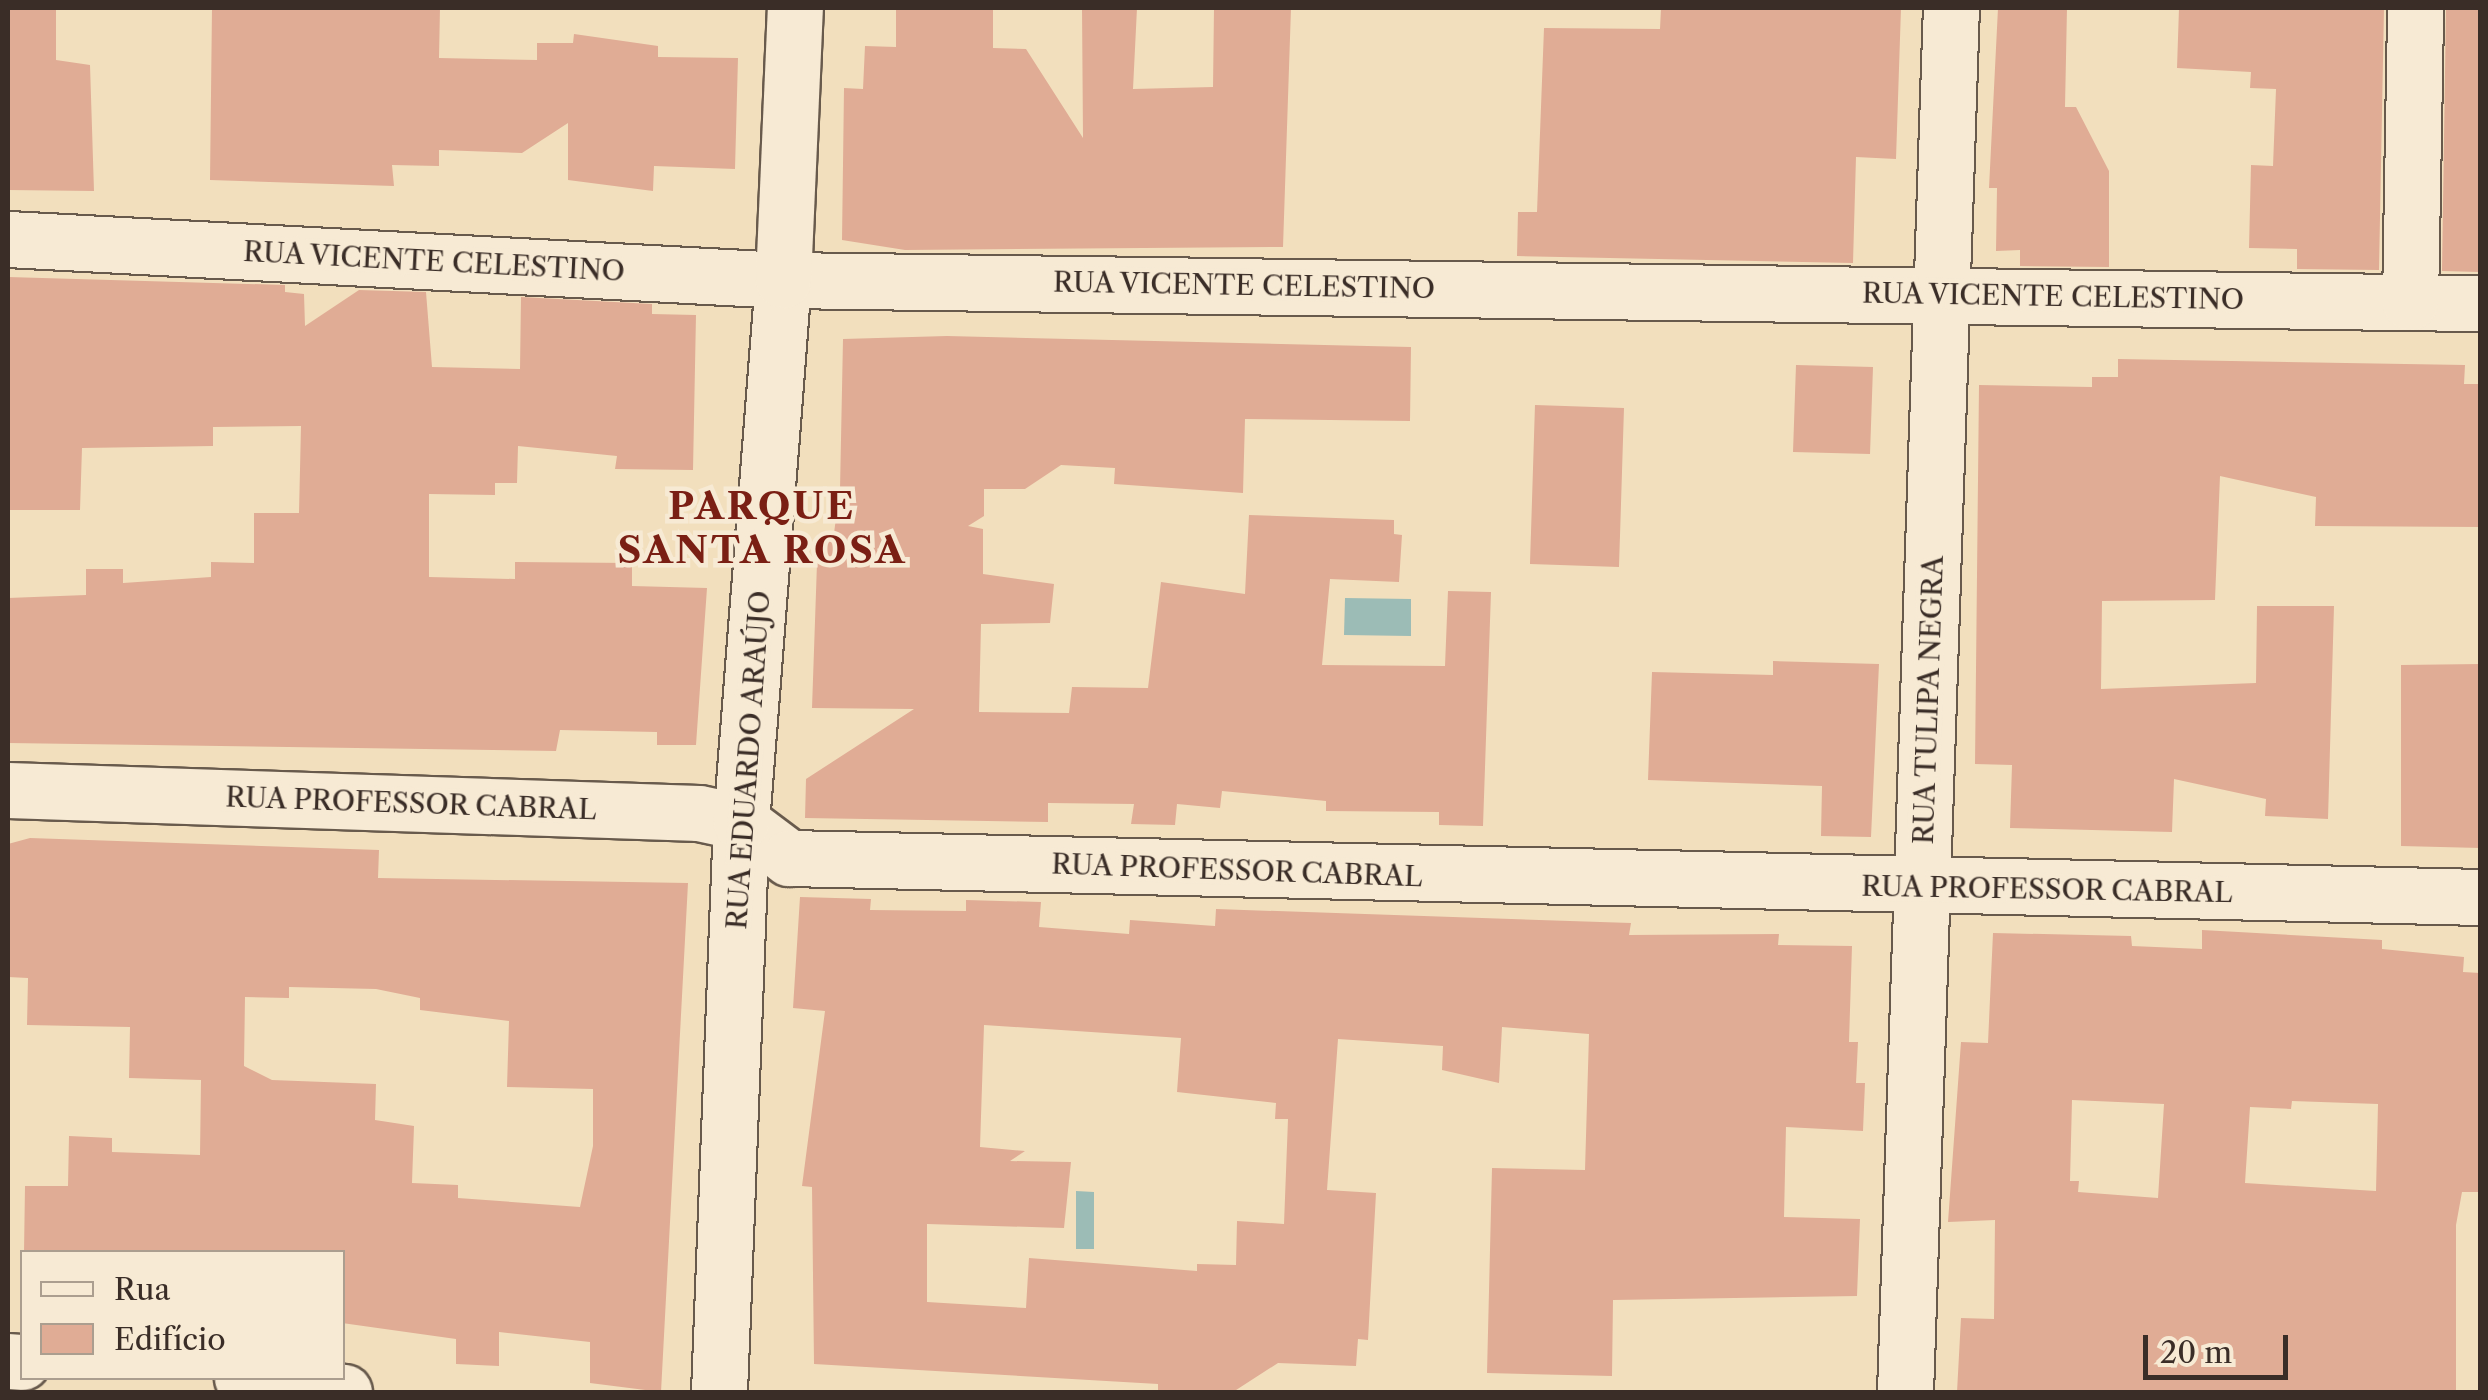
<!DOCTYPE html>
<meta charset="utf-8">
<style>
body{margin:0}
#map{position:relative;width:2488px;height:1400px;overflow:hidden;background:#f2dfbd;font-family:"Libre Caslon Text",serif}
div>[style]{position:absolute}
.water>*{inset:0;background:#9cbcb6}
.building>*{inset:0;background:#e0ac95}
.roads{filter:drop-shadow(2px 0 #685a4c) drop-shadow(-2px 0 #685a4c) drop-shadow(0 2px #685a4c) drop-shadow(0 -2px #685a4c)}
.minor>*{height:55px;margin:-27.5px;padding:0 27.5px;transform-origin:27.5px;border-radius:27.5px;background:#f7ead4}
span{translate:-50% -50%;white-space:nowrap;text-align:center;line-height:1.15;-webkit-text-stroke:9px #f7ead4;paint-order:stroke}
.street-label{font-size:28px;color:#3a2d27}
.district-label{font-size:38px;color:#7a1f14;font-weight:700;letter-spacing:2.5px}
.frame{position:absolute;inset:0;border:10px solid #3a2d27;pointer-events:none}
.legend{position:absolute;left:20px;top:1250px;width:325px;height:130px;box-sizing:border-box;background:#f7ead4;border:2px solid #ab9e8f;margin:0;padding:12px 18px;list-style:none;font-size:30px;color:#3a2d27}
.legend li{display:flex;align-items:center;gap:20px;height:50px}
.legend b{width:50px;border:2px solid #ab9e8f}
.scale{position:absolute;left:2143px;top:1335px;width:145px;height:45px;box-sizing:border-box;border:5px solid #3a2d27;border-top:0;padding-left:12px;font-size:30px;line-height:35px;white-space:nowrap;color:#3a2d27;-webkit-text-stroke:8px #f7ead4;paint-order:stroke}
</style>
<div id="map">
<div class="water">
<div style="clip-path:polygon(1345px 598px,1411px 599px,1411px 636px,1344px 635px)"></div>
<div style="clip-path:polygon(1076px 1191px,1094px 1192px,1094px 1249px,1076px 1249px)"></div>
</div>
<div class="building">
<div style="clip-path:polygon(8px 8px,56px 8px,56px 60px,90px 65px,94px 191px,8px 190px)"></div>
<div style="clip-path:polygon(212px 8px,440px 8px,439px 58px,537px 60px,537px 43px,573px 43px,574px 34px,658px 46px,658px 57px,738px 58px,735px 169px,654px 166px,653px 191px,568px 180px,568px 123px,522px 153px,439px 150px,439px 166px,392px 165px,394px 186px,210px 180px)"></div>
<div style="clip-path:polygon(896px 8px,993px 8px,993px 48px,1026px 49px,1083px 138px,1082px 8px,1137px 8px,1133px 89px,1213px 87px,1214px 8px,1291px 8px,1283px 247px,905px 250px,842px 240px,844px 88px,863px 89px,865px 46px,896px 47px)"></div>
<div style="clip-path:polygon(1661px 8px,1901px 8px,1896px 159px,1856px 157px,1853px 263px,1517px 256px,1518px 212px,1537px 212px,1544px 28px,1660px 29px)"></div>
<div style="clip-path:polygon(1998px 8px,2067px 8px,2065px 107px,2076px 107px,2109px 171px,2109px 267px,2020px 266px,2020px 250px,1996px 251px,1997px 188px,1989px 188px)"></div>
<div style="clip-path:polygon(2179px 8px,2384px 8px,2379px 270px,2297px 269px,2297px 249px,2249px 248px,2251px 165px,2273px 166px,2276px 89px,2250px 88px,2251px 72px,2177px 68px)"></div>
<div style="clip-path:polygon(2446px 8px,2480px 8px,2480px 272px,2442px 271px)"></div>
<div style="clip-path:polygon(8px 277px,285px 285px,285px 292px,304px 294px,305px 326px,359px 290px,426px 292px,432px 367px,520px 369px,521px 297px,652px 304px,652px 314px,696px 315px,693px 470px,615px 469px,617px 456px,518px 446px,517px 483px,495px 483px,495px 495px,429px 494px,429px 577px,515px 579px,515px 562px,632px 563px,632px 586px,707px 588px,696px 745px,657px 745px,657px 732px,560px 730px,556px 751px,8px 743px,8px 598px,86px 595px,86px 569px,123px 569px,123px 583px,211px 577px,211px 562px,254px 563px,254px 513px,299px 513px,301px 426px,213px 427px,213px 446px,82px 448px,80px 510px,8px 510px)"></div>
<div style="clip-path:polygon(947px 336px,1411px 347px,1410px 421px,1245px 419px,1243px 493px,1114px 484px,1115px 468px,1061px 465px,1025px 489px,984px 489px,984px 516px,968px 526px,983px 529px,983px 574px,1054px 584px,1050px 623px,981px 624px,979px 712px,1069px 713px,1072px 687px,1148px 688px,1161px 582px,1245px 594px,1249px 515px,1394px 520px,1394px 534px,1402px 535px,1399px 582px,1330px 579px,1322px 665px,1445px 666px,1448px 591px,1491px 592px,1483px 826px,1439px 825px,1439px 812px,1326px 811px,1326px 801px,1222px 791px,1220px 808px,1177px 804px,1175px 825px,1131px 824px,1134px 804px,1048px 803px,1048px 822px,805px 818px,806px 779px,914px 709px,812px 708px,818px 534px,834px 533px,840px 489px,843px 339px)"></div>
<div style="clip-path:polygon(2118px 359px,2465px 365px,2464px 384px,2480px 384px,2480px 527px,2315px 526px,2316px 497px,2220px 476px,2215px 600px,2102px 601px,2101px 689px,2256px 683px,2257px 606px,2334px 606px,2328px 819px,2265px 816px,2266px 799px,2174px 779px,2172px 832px,2010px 828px,2012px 765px,1975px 764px,1979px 385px,2092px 387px,2092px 377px,2118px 377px)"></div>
<div style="clip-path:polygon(1796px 365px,1873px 367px,1870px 454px,1793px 452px)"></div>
<div style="clip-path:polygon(1535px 405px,1624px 408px,1619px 567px,1530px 564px)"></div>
<div style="clip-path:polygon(1773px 661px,1879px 664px,1871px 837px,1821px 836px,1822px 786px,1648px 780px,1652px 672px,1773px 675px)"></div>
<div style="clip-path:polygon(2480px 664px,2480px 848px,2401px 846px,2401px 665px)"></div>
<div style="clip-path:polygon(evenodd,30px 838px,379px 850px,378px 878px,688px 883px,661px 1392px,590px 1383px,590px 1342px,499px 1332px,499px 1366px,456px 1364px,456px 1339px,342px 1323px,342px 1252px,24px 1252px,25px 1186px,68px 1186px,69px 1136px,112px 1138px,112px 1152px,200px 1155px,201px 1080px,129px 1078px,130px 1027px,27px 1025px,28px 978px,8px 977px,8px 844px,30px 838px,289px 987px,376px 989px,420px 998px,420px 1010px,509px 1021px,507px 1087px,593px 1089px,593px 1146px,580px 1207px,458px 1198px,458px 1185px,412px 1183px,414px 1126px,375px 1120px,376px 1084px,272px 1080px,244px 1066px,245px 997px,289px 998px,289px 987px)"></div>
<div style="clip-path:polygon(evenodd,800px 897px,871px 899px,870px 910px,966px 911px,966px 900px,1041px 902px,1039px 927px,1129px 934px,1130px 920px,1215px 926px,1216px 909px,1631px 923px,1629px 935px,1779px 934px,1778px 945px,1852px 946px,1849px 1042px,1858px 1042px,1856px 1083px,1865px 1083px,1863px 1131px,1786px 1127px,1784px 1217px,1860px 1219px,1857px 1296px,1613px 1300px,1612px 1376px,1487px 1373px,1492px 1168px,1585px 1170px,1589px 1034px,1502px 1027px,1499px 1083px,1442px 1070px,1443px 1046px,1338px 1039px,1327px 1190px,1376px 1193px,1368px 1340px,1358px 1339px,1356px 1366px,1278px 1363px,1233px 1392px,1158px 1392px,1158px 1384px,814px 1364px,812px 1187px,802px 1186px,825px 1011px,793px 1008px,800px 897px,984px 1025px,1181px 1038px,1177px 1092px,1276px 1103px,1275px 1119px,1288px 1119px,1284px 1224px,1237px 1221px,1236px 1265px,1197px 1264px,1197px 1271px,1029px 1258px,1026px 1308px,927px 1302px,927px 1224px,1064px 1228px,1071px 1162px,1010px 1161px,1025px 1151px,980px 1147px,984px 1025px)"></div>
<div style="clip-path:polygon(evenodd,2202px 930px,2382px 940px,2382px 949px,2464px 957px,2463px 972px,2480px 973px,2480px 1192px,2462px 1192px,2456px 1225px,2456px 1392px,1957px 1392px,1961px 1318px,1994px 1319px,1995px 1220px,1948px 1222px,1961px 1042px,1988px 1043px,1993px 933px,2131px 936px,2132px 946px,2202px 949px,2202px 930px,2072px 1100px,2164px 1104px,2158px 1198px,2078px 1192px,2079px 1181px,2070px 1181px,2072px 1100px,2202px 930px,2292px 1101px,2378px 1104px,2376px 1191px,2245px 1183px,2250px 1107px,2291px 1109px,2292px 1101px)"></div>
</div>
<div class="roads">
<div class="minor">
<div style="left:8px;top:239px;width:776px;rotate:3.03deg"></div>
<div style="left:783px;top:280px;width:1697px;rotate:0.78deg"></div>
<div style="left:2410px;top:302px;width:294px;rotate:-89deg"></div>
<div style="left:8px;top:790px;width:691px;rotate:1.91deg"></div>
<div style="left:699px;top:813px;width:43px;rotate:12.1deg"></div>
<div style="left:741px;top:822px;width:60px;rotate:36.9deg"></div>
<div style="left:789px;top:858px;width:1691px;rotate:1.32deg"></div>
<div style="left:8px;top:1361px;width:14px;rotate:4deg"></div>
<div style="left:242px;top:1378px;width:103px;rotate:7.8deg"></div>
<div style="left:719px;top:1392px;width:570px;rotate:-87.79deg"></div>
<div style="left:741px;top:822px;width:544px;rotate:-85.57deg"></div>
<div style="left:783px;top:280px;width:272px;rotate:-87.5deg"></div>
<div style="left:1905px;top:1392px;width:1385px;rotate:-88.1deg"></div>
</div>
</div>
<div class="street-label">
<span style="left:434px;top:261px;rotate:3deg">RUA VICENTE CELESTINO</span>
<span style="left:1244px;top:285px;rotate:1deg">RUA VICENTE CELESTINO</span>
<span style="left:2053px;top:296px;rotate:1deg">RUA VICENTE CELESTINO</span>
<span style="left:1928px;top:700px;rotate:-88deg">RUA TULIPA NEGRA</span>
<span style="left:748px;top:760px;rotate:-86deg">RUA EDUARDO ARAÚJO</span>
<span style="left:411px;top:803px;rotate:2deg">RUA PROFESSOR CABRAL</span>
<span style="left:1237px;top:870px;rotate:2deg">RUA PROFESSOR CABRAL</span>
<span style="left:2047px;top:889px;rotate:1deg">RUA PROFESSOR CABRAL</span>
</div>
<div class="district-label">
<span style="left:762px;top:528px">PARQUE<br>SANTA ROSA</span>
</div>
<div class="frame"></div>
<ul class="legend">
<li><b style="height:12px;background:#f7ead4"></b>Rua</li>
<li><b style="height:28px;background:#e0ac95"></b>Edifício</li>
</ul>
<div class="scale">20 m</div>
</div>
